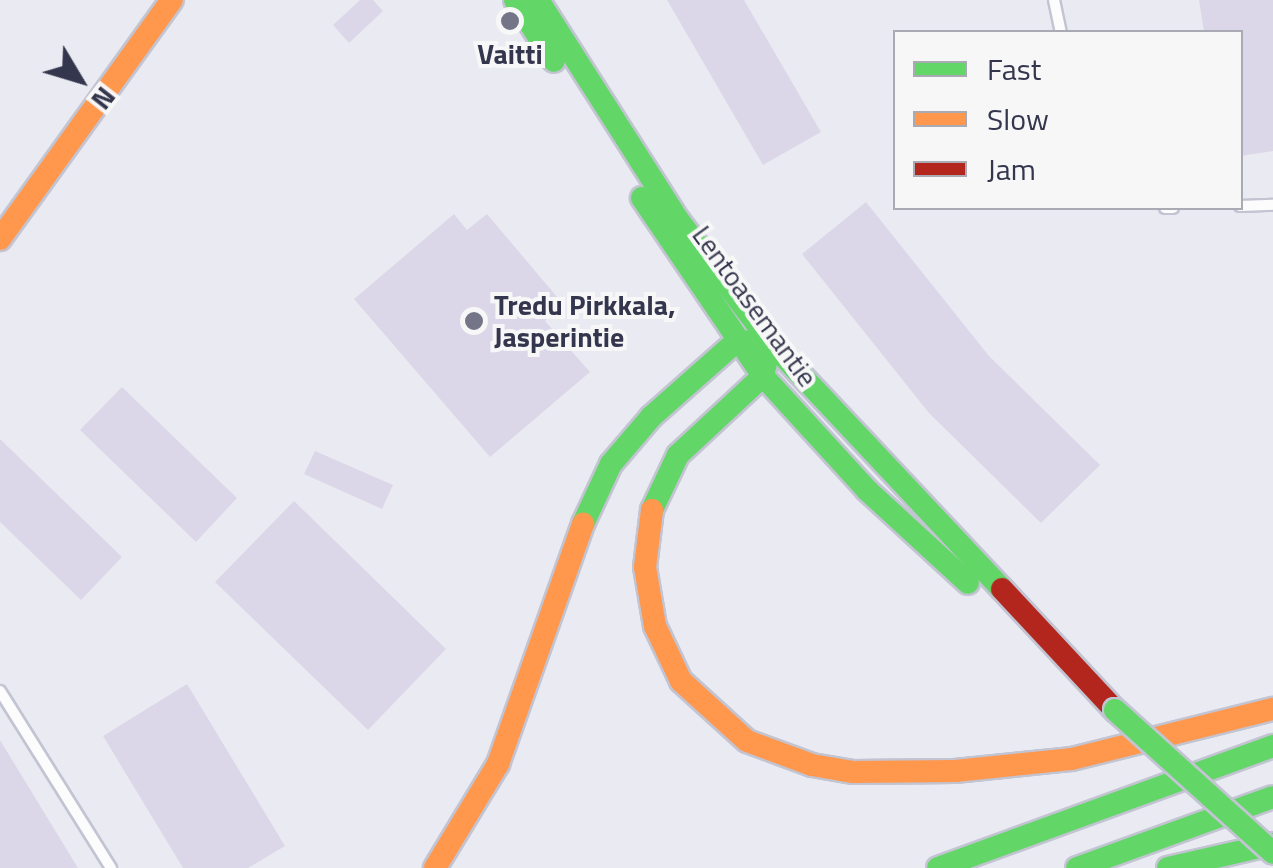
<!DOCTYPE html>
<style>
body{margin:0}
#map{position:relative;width:1273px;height:868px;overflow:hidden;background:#eaebf2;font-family:"Titillium Web",sans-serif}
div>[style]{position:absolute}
.building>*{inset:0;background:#dcd7e8}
.roads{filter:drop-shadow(2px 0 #c3c4d2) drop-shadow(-2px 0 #c3c4d2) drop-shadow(0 2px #c3c4d2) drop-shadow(0 -2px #c3c4d2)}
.lane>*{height:10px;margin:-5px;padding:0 5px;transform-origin:5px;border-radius:5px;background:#fcfcfd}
.fast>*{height:22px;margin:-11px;padding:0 11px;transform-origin:11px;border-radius:11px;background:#63d668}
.slow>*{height:22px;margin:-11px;padding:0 11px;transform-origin:11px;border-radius:11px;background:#ff974d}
.jam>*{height:22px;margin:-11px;padding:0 11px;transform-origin:11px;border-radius:11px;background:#b3261e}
.bridges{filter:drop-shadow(2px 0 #c3c4d2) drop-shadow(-2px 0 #c3c4d2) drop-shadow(0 2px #c3c4d2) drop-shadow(0 -2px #c3c4d2)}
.fast-bridge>*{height:22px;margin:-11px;padding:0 11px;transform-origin:11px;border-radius:11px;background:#63d668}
.dots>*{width:28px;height:28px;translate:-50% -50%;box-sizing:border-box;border:5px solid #f7f7f7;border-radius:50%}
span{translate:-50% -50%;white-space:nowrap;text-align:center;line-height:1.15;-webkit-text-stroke:8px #f7f7f7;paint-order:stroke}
.poi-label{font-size:28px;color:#34364e;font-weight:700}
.left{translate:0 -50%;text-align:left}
.street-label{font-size:28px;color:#34364e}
.legend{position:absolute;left:893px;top:30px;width:350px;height:180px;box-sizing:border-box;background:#f7f7f7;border:2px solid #a9aab3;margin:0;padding:12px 18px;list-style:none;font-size:30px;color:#34364e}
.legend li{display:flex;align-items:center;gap:20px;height:50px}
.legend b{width:50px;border:2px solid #a9aab3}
.north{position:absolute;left:30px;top:30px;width:100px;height:100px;-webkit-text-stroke:8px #f7f7f7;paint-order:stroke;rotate:128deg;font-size:28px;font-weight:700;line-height:40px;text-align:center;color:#34364e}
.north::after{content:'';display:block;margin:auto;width:35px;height:45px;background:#34364e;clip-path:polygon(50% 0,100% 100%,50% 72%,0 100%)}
</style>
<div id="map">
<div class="building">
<div style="clip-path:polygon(360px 0,373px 0,383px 11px,349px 43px,333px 25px)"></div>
<div style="clip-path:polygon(667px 0,744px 0,821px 132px,763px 165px)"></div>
<div style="clip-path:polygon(1199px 0,1273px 0,1273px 151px,1240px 156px,1240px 32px,1204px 32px)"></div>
<div style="clip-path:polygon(866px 202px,989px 356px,1100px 465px,1041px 523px,929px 413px,802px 254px)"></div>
<div style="clip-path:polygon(454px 214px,467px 230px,487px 214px,563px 304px,545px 321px,590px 372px,490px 457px,354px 299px)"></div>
<div style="clip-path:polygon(122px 387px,237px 498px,196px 542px,80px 430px)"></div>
<div style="clip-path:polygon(0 439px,122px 557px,81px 600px,0 522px)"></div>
<div style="clip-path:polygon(315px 451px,393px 485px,382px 509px,304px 474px)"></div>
<div style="clip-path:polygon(294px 501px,446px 649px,368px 730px,215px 582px)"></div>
<div style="clip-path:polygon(187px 684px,285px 846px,248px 868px,183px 868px,103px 736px)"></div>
<div style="clip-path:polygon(0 740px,78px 868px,0 868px)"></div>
</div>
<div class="roads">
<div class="lane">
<div style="left:1054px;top:0;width:33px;rotate:78deg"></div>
<div style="left:1240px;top:206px;width:33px;rotate:-2deg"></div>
<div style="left:1165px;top:208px;width:8px"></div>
<div style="left:0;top:691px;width:209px;rotate:57.9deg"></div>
</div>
<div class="fast">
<div style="left:515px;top:0;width:72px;rotate:57.4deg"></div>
<div style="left:538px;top:0;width:262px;rotate:57.5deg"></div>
<div style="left:679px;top:221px;width:153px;rotate:53deg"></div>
<div style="left:771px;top:343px;width:337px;rotate:46.8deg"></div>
<div style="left:642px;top:198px;width:215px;rotate:55.8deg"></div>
<div style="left:763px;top:376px;width:154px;rotate:47.6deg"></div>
<div style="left:867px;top:490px;width:137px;rotate:42.6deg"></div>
<div style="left:583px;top:524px;width:66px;rotate:-65deg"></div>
<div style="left:611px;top:464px;width:62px;rotate:-49.6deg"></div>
<div style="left:651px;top:417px;width:115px;rotate:-41.5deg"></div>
<div style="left:737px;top:341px;width:34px;rotate:3deg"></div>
<div style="left:771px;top:343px;width:34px;rotate:104deg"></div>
<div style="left:763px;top:376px;width:116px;rotate:137.1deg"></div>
<div style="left:678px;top:455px;width:61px;rotate:115.3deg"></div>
<div style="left:938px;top:868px;width:357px;rotate:-20deg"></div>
<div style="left:1077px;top:868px;width:208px;rotate:-19.9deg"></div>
<div style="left:1168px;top:868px;width:108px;rotate:-12.9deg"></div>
</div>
<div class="slow">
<div style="left:0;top:239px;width:294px;rotate:-54.3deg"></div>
<div style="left:652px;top:510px;width:57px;rotate:97deg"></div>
<div style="left:645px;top:567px;width:60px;rotate:80.4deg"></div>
<div style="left:655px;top:626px;width:61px;rotate:64.7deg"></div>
<div style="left:681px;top:681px;width:89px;rotate:42.3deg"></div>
<div style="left:747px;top:741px;width:69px;rotate:20.3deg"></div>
<div style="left:812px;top:765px;width:42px;rotate:9.7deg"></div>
<div style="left:853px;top:772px;width:102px;rotate:-0.6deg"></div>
<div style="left:955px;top:771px;width:118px;rotate:-5.9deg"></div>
<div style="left:1072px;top:759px;width:207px;rotate:-14deg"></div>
<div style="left:435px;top:868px;width:122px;rotate:-58.8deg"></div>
<div style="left:498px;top:764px;width:255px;rotate:-70.5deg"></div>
</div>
<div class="jam">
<div style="left:1002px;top:589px;width:166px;rotate:47deg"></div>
</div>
</div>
<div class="bridges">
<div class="fast-bridge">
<div style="left:1115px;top:710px;width:213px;rotate:42.1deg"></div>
</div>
</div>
<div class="dots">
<div style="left:510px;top:21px;background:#747587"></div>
<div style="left:474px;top:321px;background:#747587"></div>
</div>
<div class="poi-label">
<span style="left:510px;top:54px">Vaitti</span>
<span class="left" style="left:494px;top:321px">Tredu Pirkkala,<br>Jasperintie</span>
</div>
<div class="street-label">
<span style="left:755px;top:306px;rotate:54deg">Lentoasemantie</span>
</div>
<ul class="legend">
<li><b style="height:12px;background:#63d668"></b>Fast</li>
<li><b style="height:12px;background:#ff974d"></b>Slow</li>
<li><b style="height:12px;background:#b3261e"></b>Jam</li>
</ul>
<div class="north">N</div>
</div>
